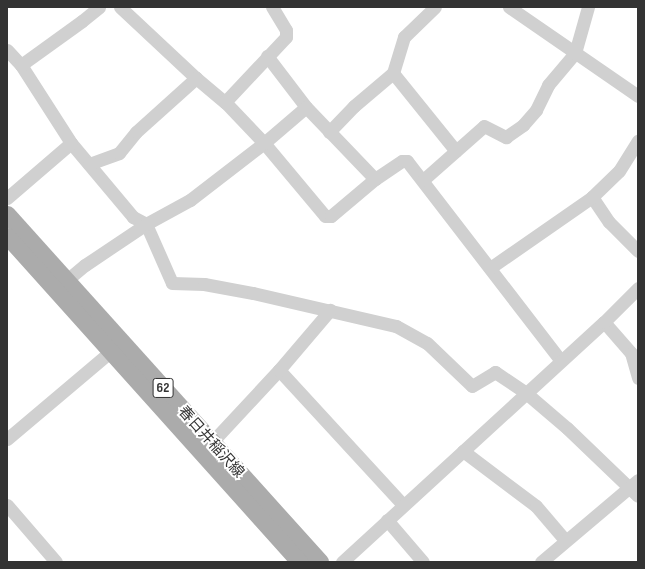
<!DOCTYPE html>
<meta charset="utf-8">
<style>
body{margin:0}
#map{position:relative;width:645px;height:569px;overflow:hidden;background:#fff;font-family:"Sofia Sans Condensed","Noto Sans JP",sans-serif}
div>[style]{position:absolute}
.minor>*{height:13px;margin:-6.5px;padding:0 6.5px;transform-origin:6.5px;border-radius:6.5px;background:#d0d0d0}
.major>*{height:17px;margin:-8.5px;padding:0 8.5px;transform-origin:8.5px;border-radius:8.5px;background:#ababab}
span{translate:-50% -50%;white-space:nowrap;text-align:center;line-height:1.15;-webkit-text-stroke:4px #fff;paint-order:stroke}
.shield-label span{padding:1px 3px;background:#fff;border:1px solid;border-radius:3px;-webkit-text-stroke-width:0}
.shield-label{font-size:14px;color:#333;font-weight:700}
.street-label{font-size:15px;color:#333}
.frame{position:absolute;inset:0;border:8px solid #333;pointer-events:none}
</style>
<div id="map">
<div class="minor">
<div style="left:120px;top:7px;width:104px;rotate:43.1deg"></div>
<div style="left:196px;top:78px;width:38px;rotate:40deg"></div>
<div style="left:225px;top:102px;width:57px;rotate:46.4deg"></div>
<div style="left:264px;top:143px;width:95px;rotate:50.1deg"></div>
<div style="left:325px;top:216px;width:6px"></div>
<div style="left:331px;top:216px;width:57px;rotate:-40.1deg"></div>
<div style="left:375px;top:179px;width:32px;rotate:-34deg"></div>
<div style="left:402px;top:161px;width:5px"></div>
<div style="left:407px;top:161px;width:252px;rotate:52.4deg"></div>
<div style="left:509px;top:7px;width:157px;rotate:34.6deg"></div>
<div style="left:7px;top:50px;width:21px;rotate:47deg"></div>
<div style="left:21px;top:65px;width:93px;rotate:57.3deg"></div>
<div style="left:71px;top:143px;width:97px;rotate:50deg"></div>
<div style="left:133px;top:217px;width:15px;rotate:28deg"></div>
<div style="left:146px;top:224px;width:64px;rotate:66.2deg"></div>
<div style="left:172px;top:283px;width:32px;rotate:2deg"></div>
<div style="left:204px;top:284px;width:50px;rotate:10.4deg"></div>
<div style="left:253px;top:293px;width:147px;rotate:13deg"></div>
<div style="left:396px;top:326px;width:35px;rotate:29deg"></div>
<div style="left:427px;top:343px;width:62px;rotate:43.7deg"></div>
<div style="left:472px;top:386px;width:27px;rotate:-31deg"></div>
<div style="left:495px;top:372px;width:37px;rotate:34deg"></div>
<div style="left:526px;top:393px;width:54px;rotate:40.5deg"></div>
<div style="left:567px;top:428px;width:98px;rotate:43.8deg"></div>
<div style="left:267px;top:56px;width:64px;rotate:52.6deg"></div>
<div style="left:306px;top:107px;width:100px;rotate:46.2deg"></div>
<div style="left:21px;top:65px;width:75px;rotate:-35.8deg"></div>
<div style="left:82px;top:21px;width:22px;rotate:-39deg"></div>
<div style="left:393px;top:73px;width:100px;rotate:51.1deg"></div>
<div style="left:225px;top:102px;width:89px;rotate:-46.8deg"></div>
<div style="left:286px;top:37px;width:7px;rotate:-90deg"></div>
<div style="left:286px;top:30px;width:27px;rotate:-121deg"></div>
<div style="left:329px;top:132px;width:36px;rotate:-46deg"></div>
<div style="left:354px;top:106px;width:51px;rotate:-40.2deg"></div>
<div style="left:393px;top:73px;width:38px;rotate:-73deg"></div>
<div style="left:404px;top:37px;width:43px;rotate:-44.1deg"></div>
<div style="left:89px;top:164px;width:32px;rotate:-20deg"></div>
<div style="left:119px;top:153px;width:27px;rotate:-51deg"></div>
<div style="left:136px;top:132px;width:81px;rotate:-42deg"></div>
<div style="left:423px;top:180px;width:81px;rotate:-41.5deg"></div>
<div style="left:484px;top:126px;width:25px;rotate:27deg"></div>
<div style="left:506px;top:137px;width:21px;rotate:-35deg"></div>
<div style="left:523px;top:125px;width:20px;rotate:-49deg"></div>
<div style="left:536px;top:110px;width:28px;rotate:-64deg"></div>
<div style="left:548px;top:85px;width:42px;rotate:-49.8deg"></div>
<div style="left:575px;top:53px;width:48px;rotate:-74.2deg"></div>
<div style="left:592px;top:197px;width:30px;rotate:56deg"></div>
<div style="left:609px;top:222px;width:41px;rotate:45deg"></div>
<div style="left:7px;top:198px;width:84px;rotate:-40.7deg"></div>
<div style="left:490px;top:268px;width:124px;rotate:-34.8deg"></div>
<div style="left:592px;top:197px;width:37px;rotate:-44deg"></div>
<div style="left:619px;top:171px;width:36px;rotate:-58deg"></div>
<div style="left:61px;top:285px;width:31px;rotate:-40deg"></div>
<div style="left:85px;top:265px;width:73px;rotate:-33.9deg"></div>
<div style="left:146px;top:224px;width:50px;rotate:-28.6deg"></div>
<div style="left:190px;top:200px;width:93px;rotate:-37.6deg"></div>
<div style="left:264px;top:143px;width:55px;rotate:-40.6deg"></div>
<div style="left:604px;top:322px;width:41px;rotate:48.9deg"></div>
<div style="left:631px;top:353px;width:26px;rotate:74deg"></div>
<div style="left:279px;top:370px;width:183px;rotate:47.4deg"></div>
<div style="left:7px;top:439px;width:136px;rotate:-40.2deg"></div>
<div style="left:212px;top:442px;width:98px;rotate:-47.1deg"></div>
<div style="left:279px;top:370px;width:79px;rotate:-49.6deg"></div>
<div style="left:463px;top:451px;width:91px;rotate:37deg"></div>
<div style="left:536px;top:506px;width:45px;rotate:49.5deg"></div>
<div style="left:7px;top:505px;width:75px;rotate:49.3deg"></div>
<div style="left:387px;top:520px;width:55px;rotate:49.4deg"></div>
<div style="left:342px;top:562px;width:355px;rotate:-42.5deg"></div>
<div style="left:604px;top:322px;width:48px;rotate:-45deg"></div>
<div style="left:541px;top:562px;width:127px;rotate:-40.2deg"></div>
</div>
<div class="major">
<div style="left:7px;top:214px;width:468px;rotate:48deg"></div>
<div style="left:7px;top:236px;width:438px;rotate:48.1deg"></div>
</div>
<div class="shield-label">
<span style="left:163px;top:388px">62</span>
</div>
<div class="street-label">
<span style="left:211px;top:442px;rotate:48deg">春日井稲沢線</span>
</div>
<div class="frame"></div>
</div>
